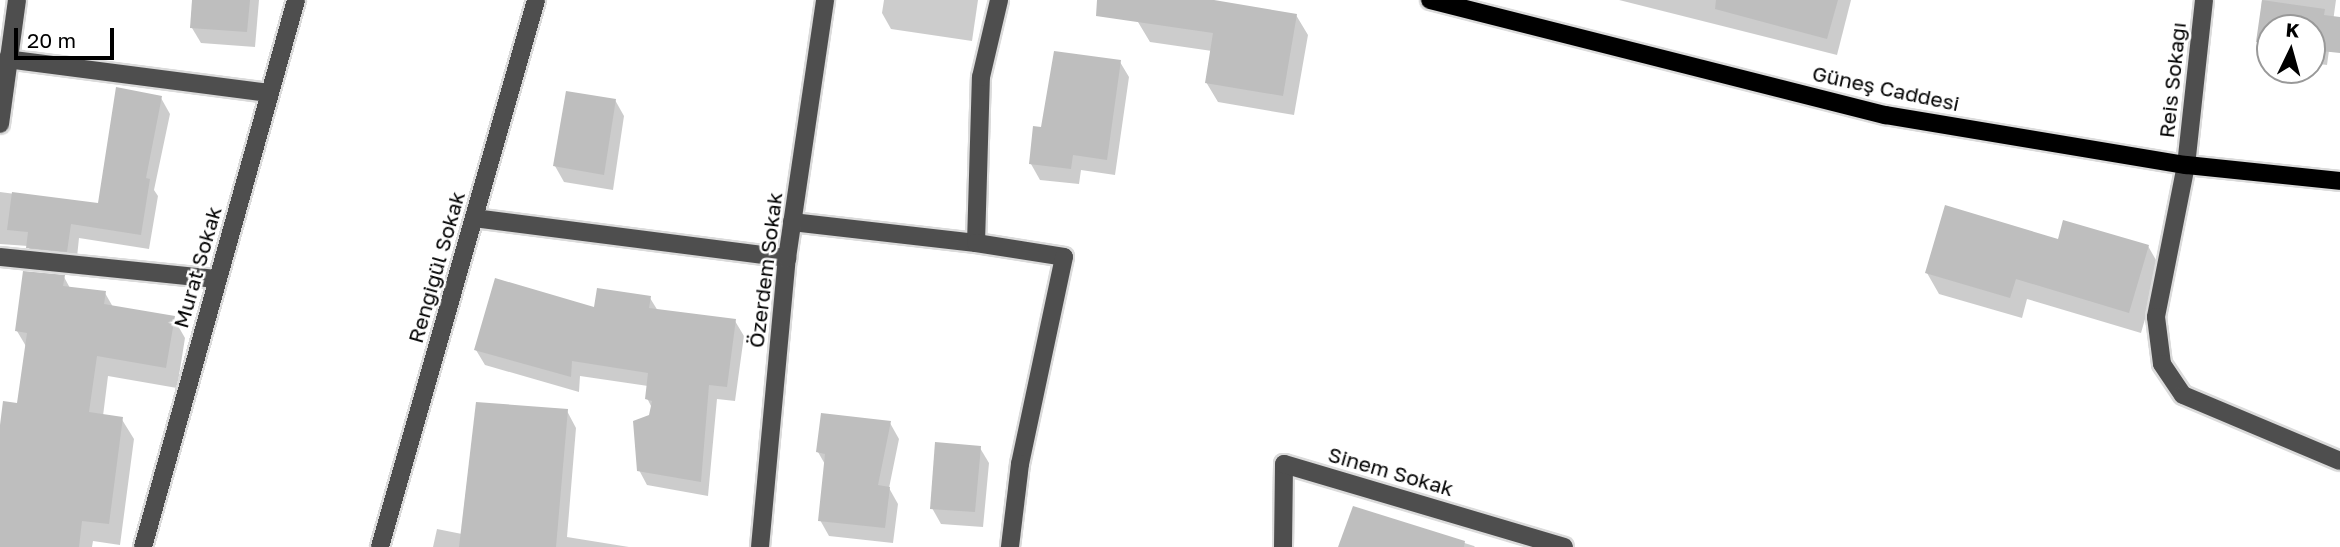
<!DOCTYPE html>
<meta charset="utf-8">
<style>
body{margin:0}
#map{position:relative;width:2340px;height:547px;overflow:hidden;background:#fff;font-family:"Golos Text",sans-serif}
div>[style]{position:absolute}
.shadow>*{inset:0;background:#0003}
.building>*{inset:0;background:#bebebe}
.roads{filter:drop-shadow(2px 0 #dbdbdb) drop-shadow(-2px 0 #dbdbdb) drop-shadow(0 2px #dbdbdb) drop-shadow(0 -2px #dbdbdb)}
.minor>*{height:18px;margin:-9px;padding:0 9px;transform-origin:9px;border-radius:9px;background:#4e4e4e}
.major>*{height:18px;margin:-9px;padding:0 9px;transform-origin:9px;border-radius:9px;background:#000}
span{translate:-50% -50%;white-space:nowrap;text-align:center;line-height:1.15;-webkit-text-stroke:5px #fff;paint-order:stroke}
.street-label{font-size:21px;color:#000}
.north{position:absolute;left:2256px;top:14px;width:70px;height:70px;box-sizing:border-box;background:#fff;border:2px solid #999;border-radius:50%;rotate:5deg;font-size:19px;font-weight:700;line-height:28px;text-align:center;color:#000}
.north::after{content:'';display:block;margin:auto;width:24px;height:32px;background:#000;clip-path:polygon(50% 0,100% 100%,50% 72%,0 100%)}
.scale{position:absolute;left:14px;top:28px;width:100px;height:32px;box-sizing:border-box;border:4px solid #000;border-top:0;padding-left:9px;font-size:21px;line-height:24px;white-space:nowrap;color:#000;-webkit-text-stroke:5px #fff;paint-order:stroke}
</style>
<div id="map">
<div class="shadow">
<div style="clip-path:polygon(194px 0,259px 0,255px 47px,201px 43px,192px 28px)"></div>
<div style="clip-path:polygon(884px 0,978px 0,972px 41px,891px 29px,882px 13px)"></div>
<div style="clip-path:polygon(1141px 0,1203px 0,1296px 15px,1308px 35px,1294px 115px,1218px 102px,1206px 82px,1212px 51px,1150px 42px,1138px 22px)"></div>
<div style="clip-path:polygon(1619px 0,1851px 0,1837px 55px)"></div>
<div style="clip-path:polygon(2262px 0,2336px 0,2327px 65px,2312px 63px,2312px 28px,2270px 28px,2267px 58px,2258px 42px)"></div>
<div style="clip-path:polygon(1120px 62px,1129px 77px,1115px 175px,1081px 170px,1079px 184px,1040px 180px,1031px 164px)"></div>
<div style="clip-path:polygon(161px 98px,170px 114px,154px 190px,158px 196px,149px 249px,79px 238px,76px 267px,36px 263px,28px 246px,0 244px,0 192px,99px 205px)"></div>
<div style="clip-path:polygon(615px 100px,624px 116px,613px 190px,564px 182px,555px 166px)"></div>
<div style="clip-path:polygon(2059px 241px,2148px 246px,2160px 267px,2141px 333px,2027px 299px,2022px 318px,1939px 294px,1927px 273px)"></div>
<div style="clip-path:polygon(64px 277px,70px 288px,105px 293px,113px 307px,173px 317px,185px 338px,177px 388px,108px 376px,103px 416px,121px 418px,134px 439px,120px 545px,93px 541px,92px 547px,0 547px,0 439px,19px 405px,27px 348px,17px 331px)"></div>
<div style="clip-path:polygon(650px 298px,658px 311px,735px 321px,744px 336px,735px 401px,717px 399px,708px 496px,647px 485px,639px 470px,652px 408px,647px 398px,648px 386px,580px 376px,579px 392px,485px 365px,476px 350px,596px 309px)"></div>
<div style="clip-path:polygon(567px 411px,576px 428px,567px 537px,629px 547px,433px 547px,437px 529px,462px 534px)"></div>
<div style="clip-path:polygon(890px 423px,899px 439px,889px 488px,898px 504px,893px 543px,829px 536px,820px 520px,826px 466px,818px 452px)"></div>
<div style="clip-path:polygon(980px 448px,989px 463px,983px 527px,941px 524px,932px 508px)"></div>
<div style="clip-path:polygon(1354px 508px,1474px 546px,1475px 547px,1340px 547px)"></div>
</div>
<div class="building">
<div style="clip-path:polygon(192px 0,250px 0,247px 32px,190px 28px)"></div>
<div style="clip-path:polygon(1097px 0,1214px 0,1297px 14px,1283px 96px,1205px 83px,1213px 33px,1096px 16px)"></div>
<div style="clip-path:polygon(1716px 0,1838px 0,1827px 39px,1715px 9px)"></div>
<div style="clip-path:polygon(2262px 0,2325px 9px,2324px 15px,2340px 17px,2340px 53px,2312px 50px,2312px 28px,2270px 28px,2270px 44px,2256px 42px)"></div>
<div style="clip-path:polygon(1054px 51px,1121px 60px,1107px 160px,1073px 155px,1071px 169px,1029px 164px,1033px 126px,1041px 127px)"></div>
<div style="clip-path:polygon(116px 87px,162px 96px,146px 178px,150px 179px,141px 235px,71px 224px,67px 252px,26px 248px,28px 232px,7px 230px,12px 192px,98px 203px)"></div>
<div style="clip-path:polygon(566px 91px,616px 99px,604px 175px,553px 166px)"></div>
<div style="clip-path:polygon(1945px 205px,2058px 239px,2063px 220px,2149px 245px,2129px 313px,2016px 279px,2010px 298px,1925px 273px)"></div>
<div style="clip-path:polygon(23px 271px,65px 275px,63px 286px,106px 291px,104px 304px,175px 316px,166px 368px,97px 356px,89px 412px,123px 417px,109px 524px,82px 521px,79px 547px,0 547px,0 425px,3px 401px,17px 403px,27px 333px,15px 331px)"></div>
<div style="clip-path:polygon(495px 278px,594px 307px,597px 288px,651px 296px,649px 308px,736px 319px,727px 387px,709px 385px,701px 482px,637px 471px,633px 421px,649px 415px,652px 401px,645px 399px,648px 373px,572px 361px,571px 377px,474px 350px)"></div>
<div style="clip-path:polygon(476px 402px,568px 409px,556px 547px,459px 547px)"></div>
<div style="clip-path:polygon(821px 413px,891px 421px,878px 485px,890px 487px,885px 528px,818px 521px,825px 454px,816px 452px)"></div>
<div style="clip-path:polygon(935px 442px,981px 446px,975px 512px,930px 509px)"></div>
<div style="clip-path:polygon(1353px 506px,1465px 541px,1464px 547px,1338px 547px)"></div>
</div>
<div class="roads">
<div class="minor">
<div style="left:2204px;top:0;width:166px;rotate:96.2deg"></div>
<div style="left:2186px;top:165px;width:155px;rotate:101.2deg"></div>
<div style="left:2156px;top:317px;width:47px;rotate:82.7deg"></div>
<div style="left:2162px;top:364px;width:37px;rotate:56deg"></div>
<div style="left:2183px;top:395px;width:170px;rotate:22.8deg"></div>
<div style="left:7px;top:59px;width:263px;rotate:7.4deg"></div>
<div style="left:0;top:124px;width:125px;rotate:-82.2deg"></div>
<div style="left:474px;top:218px;width:316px;rotate:7.3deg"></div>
<div style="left:792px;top:222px;width:185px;rotate:6.5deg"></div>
<div style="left:976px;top:243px;width:166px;rotate:-88.3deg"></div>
<div style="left:981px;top:77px;width:79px;rotate:-76.8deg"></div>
<div style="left:976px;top:243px;width:89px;rotate:9deg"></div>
<div style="left:1064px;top:257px;width:212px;rotate:102deg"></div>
<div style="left:1020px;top:464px;width:84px;rotate:96.9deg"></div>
<div style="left:0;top:257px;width:218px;rotate:5.8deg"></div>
<div style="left:143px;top:547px;width:568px;rotate:-74.37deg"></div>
<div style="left:380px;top:547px;width:569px;rotate:-74.08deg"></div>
<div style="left:760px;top:547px;width:290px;rotate:-84.7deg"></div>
<div style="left:787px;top:258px;width:261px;rotate:-81.6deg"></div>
<div style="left:1283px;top:547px;width:83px;rotate:-89.3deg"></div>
<div style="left:1284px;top:464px;width:292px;rotate:16.5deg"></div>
</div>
<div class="major">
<div style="left:1430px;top:0;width:470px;rotate:14.2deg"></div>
<div style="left:1886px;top:115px;width:304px;rotate:9.5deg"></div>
<div style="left:2186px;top:165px;width:155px;rotate:5.9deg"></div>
</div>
</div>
<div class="street-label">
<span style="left:2172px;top:80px;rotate:-84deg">Reis Sokağı</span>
<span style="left:1886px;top:88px;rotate:12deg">Güneş Caddesi</span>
<span style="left:197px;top:267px;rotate:-74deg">Murat Sokak</span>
<span style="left:436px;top:267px;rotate:-74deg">Rengigül Sokak</span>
<span style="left:765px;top:270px;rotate:-83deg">Özerdem Sokak</span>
<span style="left:1391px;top:471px;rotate:16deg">Sinem Sokak</span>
</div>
<div class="north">K</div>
<div class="scale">20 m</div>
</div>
